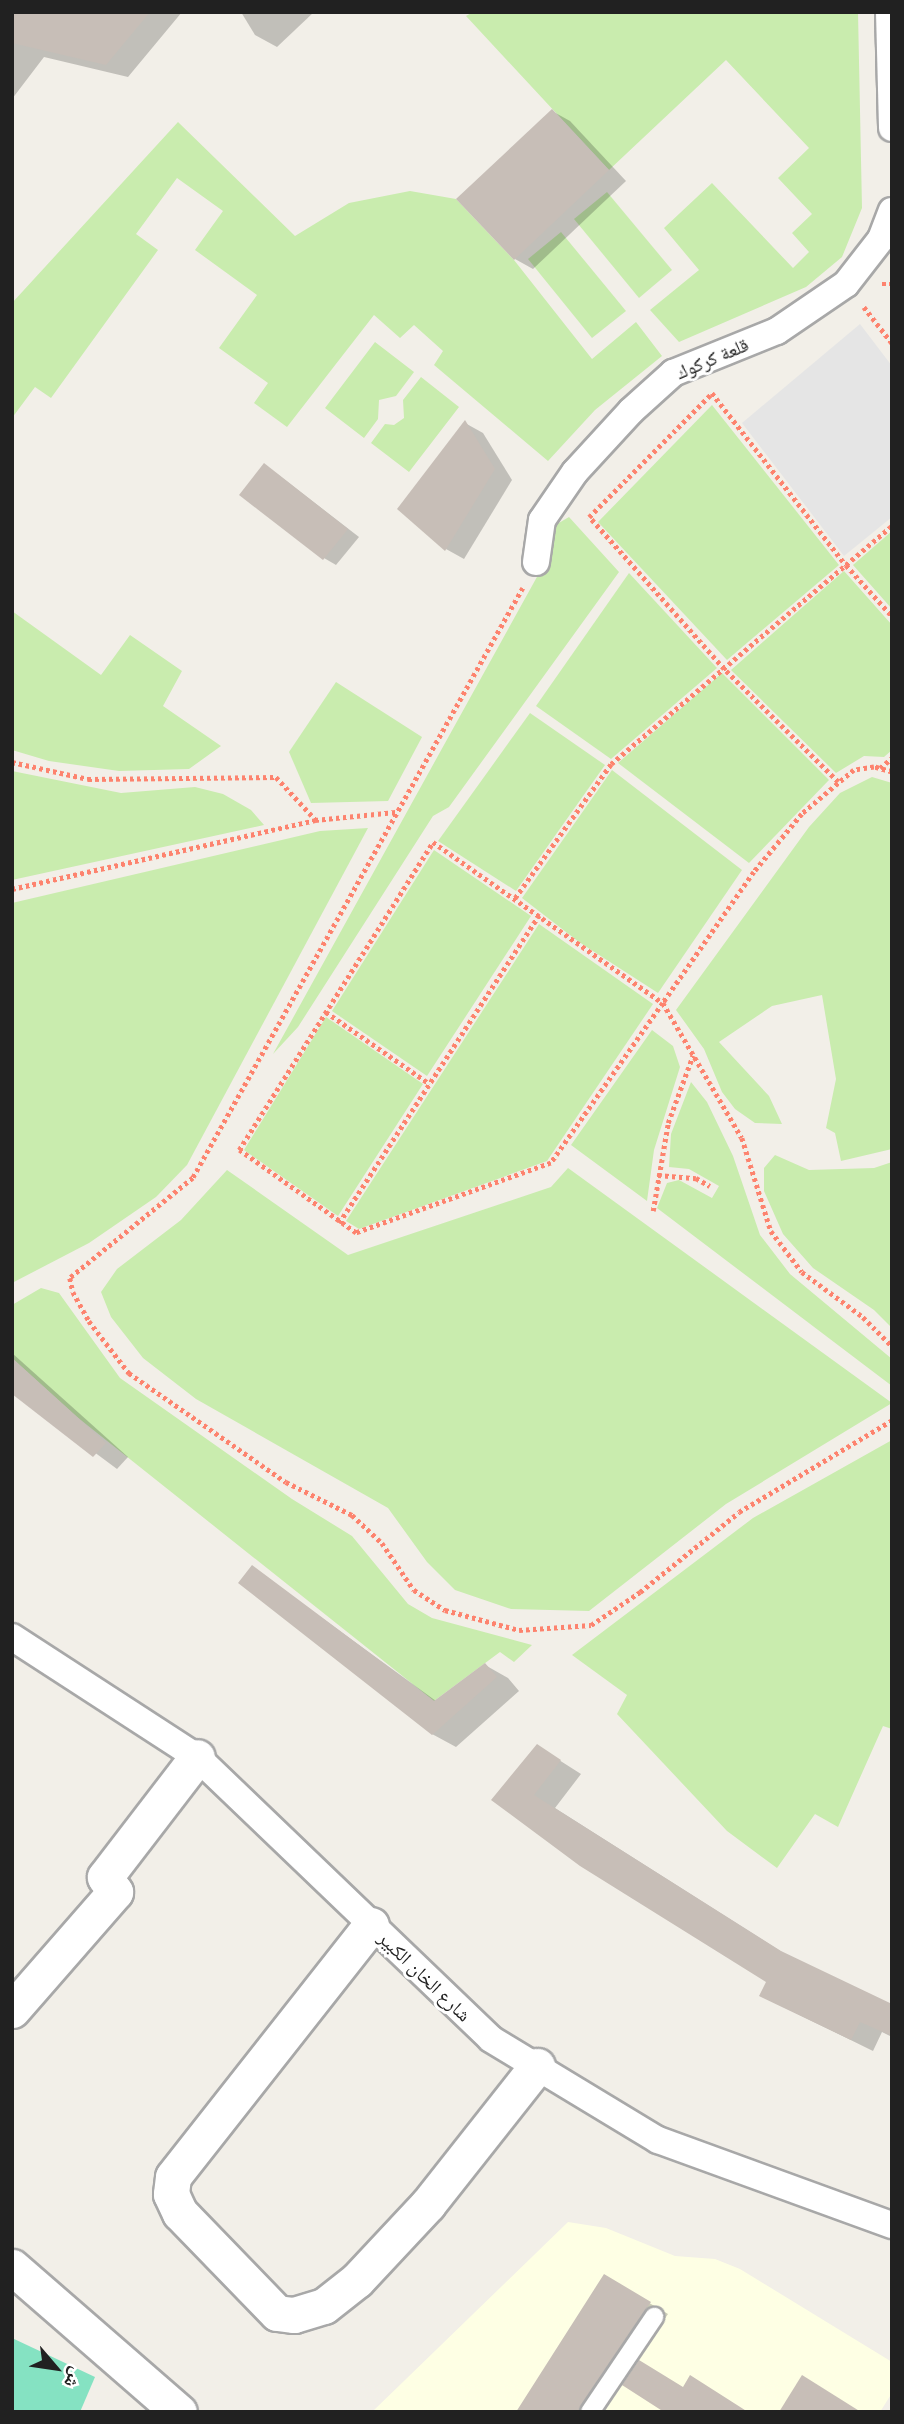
<!DOCTYPE html>
<meta charset="utf-8">
<style>
body{margin:0}
#map{position:relative;width:904px;height:2424px;overflow:hidden;background:#f2efe8;font-family:"Golos Text","Noto Naskh Arabic",sans-serif}
div>[style]{position:absolute}
.education>*{inset:0;background:#feffe4}
.grass>*{inset:0;background:#c9ecae}
.pitch>*{inset:0;background:#85e2c2}
.parking>*{inset:0;background:#e5e5e5}
.shadow>*{inset:0;background:#0003}
.building>*{inset:0;background:#c7beb7}
.path>*{height:4.5px;margin-top:-2.25px;transform-origin:0;background:repeating-linear-gradient(90deg,#fd836e 0 3.5px,transparent 0 7px)}
.roads{filter:drop-shadow(2px 0 #a8a8a8) drop-shadow(-2px 0 #a8a8a8) drop-shadow(0 2px #a8a8a8) drop-shadow(0 -2px #a8a8a8)}
.service>*{height:18px;margin:-9px;padding:0 9px;transform-origin:9px;border-radius:9px;background:#fff}
.pedestrian>*{height:26px;margin:-13px;padding:0 13px;transform-origin:13px;border-radius:13px;background:#fff}
.minor>*{height:35px;margin:-17.5px;padding:0 17.5px;transform-origin:17.5px;border-radius:17.5px;background:#fff}
span{translate:-50% -50%;white-space:nowrap;text-align:center;line-height:1.15;-webkit-text-stroke:6px #fff;paint-order:stroke}
.street-label{font-size:19px;color:#212121}
.frame{position:absolute;inset:0;border:14px solid #212121;pointer-events:none}
.north{position:absolute;left:21px;top:2333px;width:70px;height:70px;-webkit-text-stroke:5px #fff;paint-order:stroke;rotate:119deg;font-size:19px;font-weight:700;line-height:28px;text-align:center;color:#212121}
.north::after{content:'';display:block;margin:auto;width:24px;height:32px;background:#212121;clip-path:polygon(50% 0,100% 100%,50% 72%,0 100%)}
</style>
<div id="map">
<div class="education">
<div style="clip-path:polygon(568px 2222px,606px 2228px,675px 2256px,715px 2259px,740px 2269px,892px 2362px,892px 2393px,880px 2412px,372px 2412px)"></div>
</div>
<div class="grass">
<div style="clip-path:polygon(473px 12px,858px 12px,862px 208px,842px 257px,806px 287px,679px 342px,650px 310px,699px 270px,664px 228px,712px 183px,793px 268px,809px 252px,792px 233px,812px 214px,778px 178px,809px 148px,726px 60px,609px 170px,466px 16px)"></div>
<div style="clip-path:polygon(178px 122px,295px 236px,349px 203px,410px 191px,456px 199px,514px 260px,592px 359px,636px 322px,662px 356px,595px 410px,548px 461px,434px 365px,443px 351px,414px 325px,400px 338px,374px 315px,287px 427px,254px 403px,268px 383px,219px 348px,257px 295px,195px 250px,223px 211px,177px 178px,136px 234px,158px 250px,51px 398px,35px 387px,12px 418px,12px 303px)"></div>
<div style="clip-path:polygon(607px 192px,672px 270px,639px 298px,574px 219px)"></div>
<div style="clip-path:polygon(561px 232px,626px 311px,592px 338px,528px 259px)"></div>
<div style="clip-path:polygon(375px 342px,414px 372px,396px 396px,379px 400px,378px 419px,364px 438px,325px 408px)"></div>
<div style="clip-path:polygon(421px 377px,459px 407px,409px 472px,371px 443px,385px 424px,394px 425px,404px 418px,403px 400px)"></div>
<div style="clip-path:polygon(712px 405px,839px 565px,727px 660px,598px 522px)"></div>
<div style="clip-path:polygon(569px 517px,619px 572px,449px 807px,433px 816px,298px 1027px,273px 1054px,543px 566px,552px 527px)"></div>
<div style="clip-path:polygon(892px 531px,892px 609px,853px 565px)"></div>
<div style="clip-path:polygon(844px 571px,892px 625px,892px 750px,884px 757px,864px 756px,836px 773px,731px 670px)"></div>
<div style="clip-path:polygon(629px 573px,717px 668px,611px 759px,536px 706px)"></div>
<div style="clip-path:polygon(12px 611px,101px 675px,130px 635px,182px 671px,163px 706px,221px 746px,189px 769px,119px 771px,49px 761px,12px 750px)"></div>
<div style="clip-path:polygon(722px 673px,829px 780px,749px 863px,618px 763px)"></div>
<div style="clip-path:polygon(336px 682px,422px 737px,388px 801px,311px 803px,289px 752px)"></div>
<div style="clip-path:polygon(530px 713px,605px 765px,516px 891px,438px 841px)"></div>
<div style="clip-path:polygon(612px 770px,742px 870px,658px 993px,579px 942px,522px 898px)"></div>
<div style="clip-path:polygon(12px 771px,121px 793px,195px 787px,223px 794px,251px 810px,264px 825px,12px 880px)"></div>
<div style="clip-path:polygon(872px 777px,892px 783px,892px 1149px,841px 1161px,835px 1133px,826px 1128px,836px 1079px,822px 995px,772px 1006px,719px 1042px,769px 1096px,782px 1124px,755px 1123px,735px 1109px,722px 1092px,704px 1049px,676px 1010px,809px 827px,840px 793px)"></div>
<div style="clip-path:polygon(368px 828px,187px 1165px,156px 1197px,89px 1243px,12px 1283px,12px 903px,320px 831px)"></div>
<div style="clip-path:polygon(434px 850px,531px 916px,427px 1076px,332px 1011px)"></div>
<div style="clip-path:polygon(539px 924px,653px 1004px,547px 1161px,359px 1229px,346px 1221px)"></div>
<div style="clip-path:polygon(326px 1017px,423px 1084px,338px 1216px,244px 1150px)"></div>
<div style="clip-path:polygon(652px 1030px,673px 1046px,680px 1067px,654px 1150px,647px 1201px,571px 1145px)"></div>
<div style="clip-path:polygon(691px 1082px,707px 1102px,733px 1156px,760px 1235px,790px 1274px,892px 1359px,892px 1386px,657px 1208px,667px 1183px,679px 1180px,712px 1198px,719px 1186px,689px 1169px,669px 1167px,671px 1134px)"></div>
<div style="clip-path:polygon(775px 1155px,809px 1170px,874px 1168px,892px 1162px,892px 1328px,874px 1310px,813px 1268px,783px 1234px,764px 1191px,764px 1168px)"></div>
<div style="clip-path:polygon(568px 1168px,892px 1403px,726px 1504px,589px 1611px,511px 1609px,455px 1590px,427px 1562px,388px 1508px,196px 1399px,143px 1358px,111px 1317px,101px 1292px,117px 1269px,181px 1220px,227px 1170px,348px 1255px,551px 1187px)"></div>
<div style="clip-path:polygon(41px 1288px,59px 1293px,120px 1378px,292px 1499px,352px 1536px,408px 1604px,432px 1618px,532px 1645px,514px 1662px,500px 1652px,434px 1701px,77px 1417px,12px 1358px,12px 1305px)"></div>
<div style="clip-path:polygon(892px 1440px,892px 1729px,883px 1726px,838px 1827px,815px 1814px,777px 1868px,727px 1831px,617px 1714px,627px 1695px,572px 1655px,753px 1518px)"></div>
</div>
<div class="pitch">
<div style="clip-path:polygon(12px 2338px,95px 2377px,80px 2412px,12px 2412px)"></div>
</div>
<div class="parking">
<div style="clip-path:polygon(860px 324px,892px 366px,892px 517px,844px 556px,742px 423px)"></div>
</div>
<div class="shadow">
<div style="clip-path:polygon(12px 12px,182px 12px,128px 77px,44px 57px,12px 99px)"></div>
<div style="clip-path:polygon(241px 12px,314px 12px,277px 47px,255px 35px)"></div>
<div style="clip-path:polygon(552px 111px,570px 121px,626px 181px,533px 269px,515px 259px)"></div>
<div style="clip-path:polygon(465px 423px,483px 433px,512px 480px,464px 559px,446px 549px)"></div>
<div style="clip-path:polygon(276px 473px,359px 537px,336px 565px,324px 558px)"></div>
<div style="clip-path:polygon(12px 1353px,128px 1457px,117px 1469px,12px 1391px)"></div>
<div style="clip-path:polygon(252px 1567px,436px 1701px,485px 1665px,508px 1678px,519px 1691px,456px 1747px,432px 1734px)"></div>
<div style="clip-path:polygon(537px 1746px,581px 1774px,555px 1808px,788px 1956px,892px 2006px,892px 2037px,882px 2032px,873px 2051px,761px 1996px,768px 1981px,494px 1800px)"></div>
<div style="clip-path:polygon(605px 2277px,668px 2314px,601px 2412px,519px 2412px)"></div>
</div>
<div class="building">
<div style="clip-path:polygon(12px 12px,150px 12px,106px 65px,12px 43px)"></div>
<div style="clip-path:polygon(552px 109px,609px 170px,514px 260px,456px 199px)"></div>
<div style="clip-path:polygon(465px 420px,495px 469px,445px 551px,397px 509px)"></div>
<div style="clip-path:polygon(264px 463px,348px 529px,323px 560px,239px 495px)"></div>
<div style="clip-path:polygon(12px 1358px,106px 1443px,93px 1457px,12px 1394px)"></div>
<div style="clip-path:polygon(252px 1565px,434px 1701px,485px 1663px,497px 1677px,432px 1735px,238px 1583px)"></div>
<div style="clip-path:polygon(537px 1744px,561px 1760px,534px 1795px,781px 1951px,892px 2004px,892px 2036px,860px 2022px,851px 2040px,759px 1996px,766px 1982px,580px 1866px,491px 1800px)"></div>
<div style="clip-path:polygon(604px 2274px,651px 2302px,646px 2309px,579px 2412px,516px 2412px)"></div>
<div style="clip-path:polygon(639px 2360px,683px 2387px,690px 2375px,748px 2412px,664px 2412px,622px 2385px)"></div>
<div style="clip-path:polygon(802px 2375px,861px 2412px,779px 2412px)"></div>
</div>
<div class="path">
<div style="left:882px;top:284px;width:10px"></div>
<div style="left:864px;top:307px;width:46px;rotate:52.1deg"></div>
<div style="left:523px;top:588px;width:676px;rotate:119.22deg"></div>
<div style="left:193px;top:1178px;width:159px;rotate:140.9deg"></div>
<div style="left:70px;top:1278px;width:14px;rotate:78deg"></div>
<div style="left:73px;top:1292px;width:33px;rotate:61deg"></div>
<div style="left:89px;top:1321px;width:66px;rotate:52.4deg"></div>
<div style="left:129px;top:1373px;width:191px;rotate:34.8deg"></div>
<div style="left:286px;top:1482px;width:74px;rotate:26.6deg"></div>
<div style="left:352px;top:1515px;width:41px;rotate:43deg"></div>
<div style="left:382px;top:1543px;width:57px;rotate:55.8deg"></div>
<div style="left:414px;top:1590px;width:37px;rotate:33deg"></div>
<div style="left:445px;top:1610px;width:77px;rotate:15.1deg"></div>
<div style="left:519px;top:1630px;width:72px;rotate:-4deg"></div>
<div style="left:591px;top:1625px;width:59px;rotate:-34deg"></div>
<div style="left:640px;top:1592px;width:127px;rotate:-38.9deg"></div>
<div style="left:739px;top:1512px;width:179px;rotate:-31deg"></div>
<div style="left:12px;top:762px;width:78px;rotate:12.6deg"></div>
<div style="left:88px;top:779px;width:188px;rotate:-0.6deg"></div>
<div style="left:276px;top:777px;width:57px;rotate:47.1deg"></div>
<div style="left:880px;top:768px;width:16px;rotate:-40deg"></div>
<div style="left:892px;top:772px;width:19px;rotate:-164deg"></div>
<div style="left:874px;top:767px;width:20px;rotate:171deg"></div>
<div style="left:854px;top:770px;width:68px;rotate:139.8deg"></div>
<div style="left:802px;top:814px;width:75px;rotate:129.6deg"></div>
<div style="left:754px;top:872px;width:160px;rotate:124.8deg"></div>
<div style="left:663px;top:1003px;width:156px;rotate:59.7deg"></div>
<div style="left:742px;top:1138px;width:97px;rotate:72.7deg"></div>
<div style="left:771px;top:1231px;width:51px;rotate:52.9deg"></div>
<div style="left:802px;top:1272px;width:76px;rotate:36.4deg"></div>
<div style="left:863px;top:1317px;width:41px;rotate:45deg"></div>
<div style="left:838px;top:782px;width:161px;rotate:-135.3deg"></div>
<div style="left:724px;top:669px;width:203px;rotate:-131.6deg"></div>
<div style="left:589px;top:517px;width:175px;rotate:-45.2deg"></div>
<div style="left:712px;top:393px;width:218px;rotate:52.1deg"></div>
<div style="left:846px;top:565px;width:69px;rotate:48deg"></div>
<div style="left:433px;top:842px;width:281px;rotate:35deg"></div>
<div style="left:663px;top:1003px;width:195px;rotate:125deg"></div>
<div style="left:551px;top:1163px;width:207px;rotate:160.3deg"></div>
<div style="left:356px;top:1233px;width:143px;rotate:-144.6deg"></div>
<div style="left:239px;top:1150px;width:364px;rotate:-57.8deg"></div>
<div style="left:12px;top:889px;width:311px;rotate:-12.8deg"></div>
<div style="left:315px;top:820px;width:81px;rotate:-5.6deg"></div>
<div style="left:515px;top:898px;width:165px;rotate:-54.4deg"></div>
<div style="left:611px;top:764px;width:368px;rotate:-40.3deg"></div>
<div style="left:326px;top:1012px;width:126px;rotate:34.7deg"></div>
<div style="left:658px;top:1175px;width:38px;rotate:5deg"></div>
<div style="left:696px;top:1178px;width:16px;rotate:30deg"></div>
<div style="left:653px;top:1211px;width:89px;rotate:-80.3deg"></div>
<div style="left:668px;top:1123px;width:72px;rotate:-69.8deg"></div>
<div style="left:339px;top:1223px;width:367px;rotate:-57deg"></div>
</div>
<div class="roads">
<div class="service">
<div style="left:590px;top:2412px;width:115px;rotate:-56deg"></div>
</div>
<div class="pedestrian">
<div style="left:889px;top:12px;width:116px;rotate:88.5deg"></div>
<div style="left:536px;top:562px;width:42px;rotate:-81.9deg"></div>
<div style="left:542px;top:520px;width:58px;rotate:-55.5deg"></div>
<div style="left:575px;top:472px;width:83px;rotate:-47.4deg"></div>
<div style="left:631px;top:411px;width:57px;rotate:-42.1deg"></div>
<div style="left:673px;top:373px;width:112px;rotate:-22deg"></div>
<div style="left:777px;top:331px;width:83px;rotate:-34.3deg"></div>
<div style="left:846px;top:284px;width:57px;rotate:-52.1deg"></div>
<div style="left:881px;top:239px;width:30px;rotate:-69deg"></div>
<div style="left:12px;top:1637px;width:221px;rotate:33deg"></div>
<div style="left:197px;top:1757px;width:407px;rotate:43.8deg"></div>
<div style="left:491px;top:2039px;width:195px;rotate:31.2deg"></div>
<div style="left:658px;top:2140px;width:249px;rotate:20deg"></div>
</div>
<div class="minor">
<div style="left:371px;top:1925px;width:320px;rotate:128.2deg"></div>
<div style="left:173px;top:2177px;width:17px;rotate:97deg"></div>
<div style="left:171px;top:2194px;width:21px;rotate:65deg"></div>
<div style="left:180px;top:2213px;width:139px;rotate:45.9deg"></div>
<div style="left:277px;top:2313px;width:17px;rotate:7deg"></div>
<div style="left:294px;top:2315px;width:31px;rotate:-17deg"></div>
<div style="left:324px;top:2306px;width:42px;rotate:-38.2deg"></div>
<div style="left:357px;top:2280px;width:104px;rotate:-46.9deg"></div>
<div style="left:428px;top:2204px;width:176px;rotate:-51.7deg"></div>
<div style="left:12px;top:2010px;width:157px;rotate:-48.9deg"></div>
<div style="left:115px;top:1892px;width:18px;rotate:-124deg"></div>
<div style="left:105px;top:1877px;width:151px;rotate:-52.5deg"></div>
<div style="left:12px;top:2267px;width:221px;rotate:41deg"></div>
</div>
</div>
<div class="street-label">
<span style="left:712px;top:358px;rotate:-23deg">قلعة كركوك</span>
<span style="left:425px;top:1976px;rotate:44deg">شارع الخان الكبير</span>
</div>
<div class="frame"></div>
<div class="north">ش</div>
</div>
